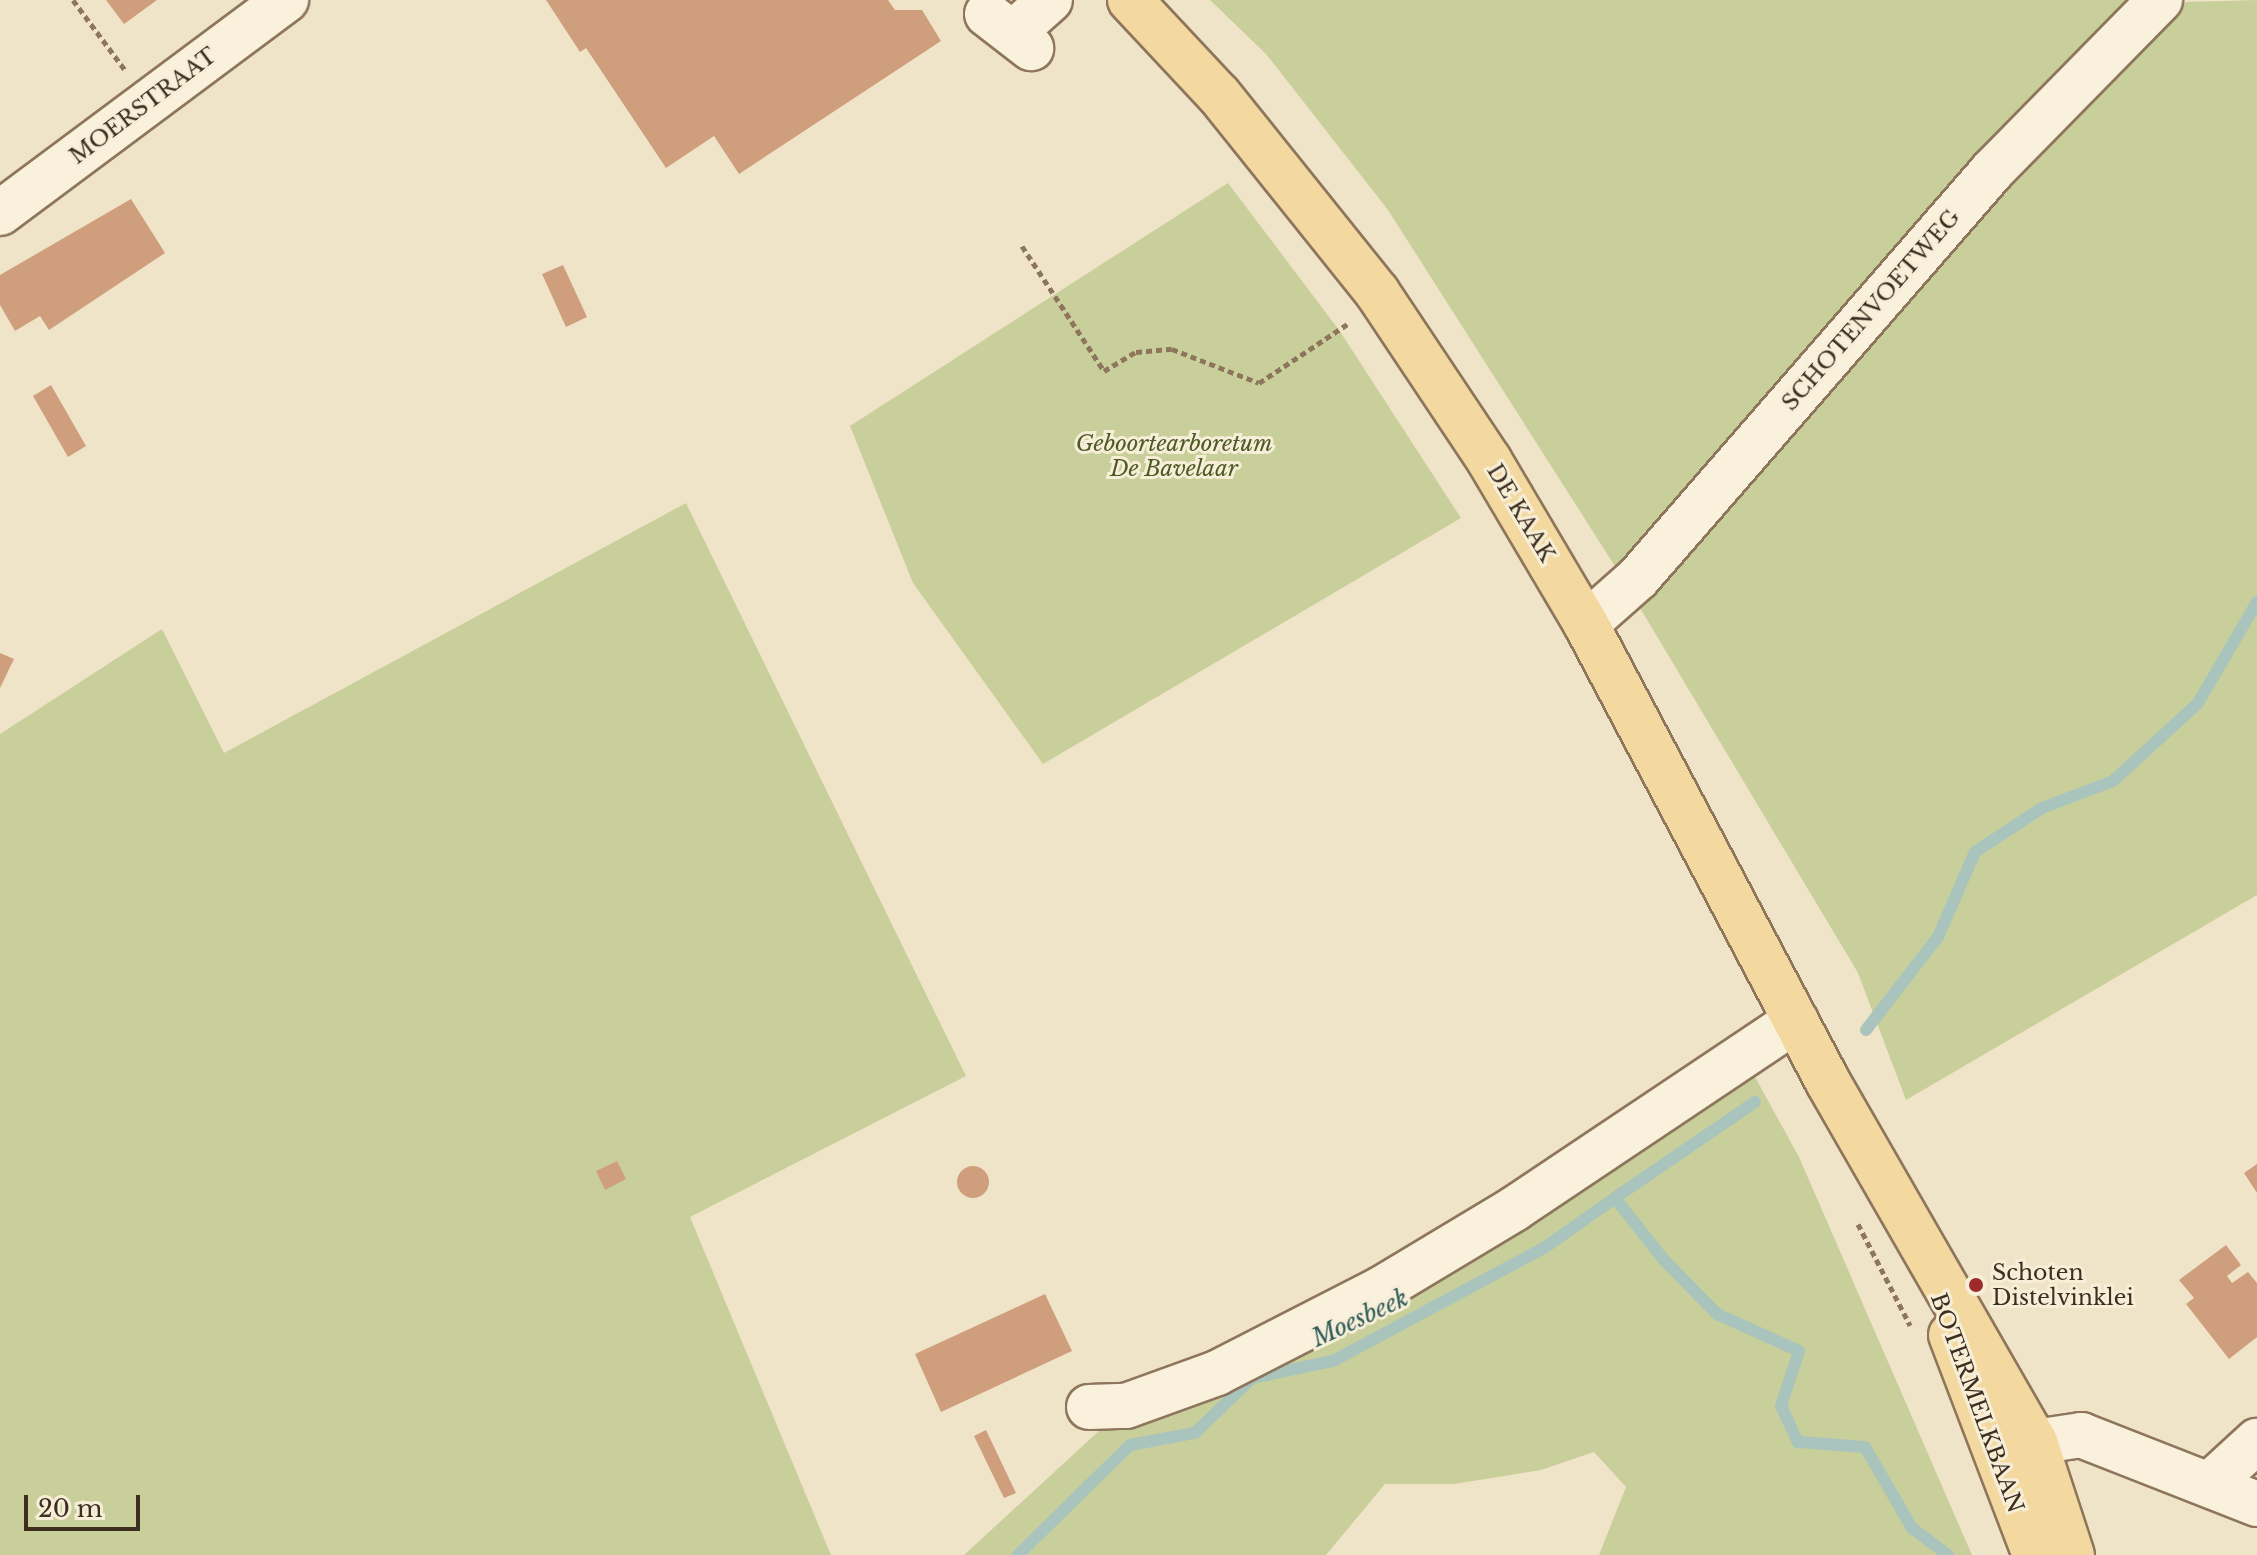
<!DOCTYPE html>
<style>
body{margin:0}
#map{position:relative;width:2257px;height:1555px;overflow:hidden;background:#f0e4c8;font-family:"Libre Baskerville",serif}
div>[style]{position:absolute}
.green>*{inset:0;background:#c9cf9b}
.stream>*{height:12px;margin:-6px;padding:0 6px;transform-origin:6px;border-radius:6px;background:#a9c4bc}
.building>*{inset:0;background:#cf9f7d}
.round{border-radius:50%}
.path>*{height:5px;margin-top:-2.5px;transform-origin:0;background:repeating-linear-gradient(90deg,#8d765c 0 6px,transparent 0 10px)}
.roads{filter:drop-shadow(2px 0 #8d765c) drop-shadow(-2px 0 #8d765c) drop-shadow(0 2px #8d765c) drop-shadow(0 -2px #8d765c)}
.minor>*{height:44px;margin:-22px;padding:0 22px;transform-origin:22px;border-radius:22px;background:#faf1dc}
.major>*{height:44px;margin:-22px;padding:0 22px;transform-origin:22px;border-radius:22px;background:#f3d9a0}
.dots>*{width:22px;height:22px;translate:-50% -50%;box-sizing:border-box;border:4px solid #f7eed8;border-radius:50%}
span{translate:-50% -50%;white-space:nowrap;text-align:center;line-height:1.15;-webkit-text-stroke:6px #f7eed8;paint-order:stroke}
.street-label{font-size:22px;color:#3d2e20}
.park-label{font-size:22px;color:#4d5a26;font-style:italic}
.poi-label{font-size:22px;color:#3d2e20}
.left{translate:0 -50%;text-align:left}
.water-label{font-size:24px;color:#2f5d5a;font-style:italic}
.scale{position:absolute;left:24px;top:1495px;width:116px;height:36px;box-sizing:border-box;border:4px solid #3d2e20;border-top:0;padding-left:10px;font-size:24px;line-height:28px;white-space:nowrap;color:#3d2e20;-webkit-text-stroke:6px #f7eed8;paint-order:stroke}
</style>
<div id="map">
<div class="green">
<div style="clip-path:polygon(1210px 0,2141px 0,1618px 571px,1388px 210px,1266px 54px)"></div>
<div style="clip-path:polygon(2257px 0,2257px 895px,1906px 1100px,1858px 973px,1637px 603px,1998px 184px,2186px 2px)"></div>
<div style="clip-path:polygon(1228px 183px,1339px 330px,1461px 518px,1043px 764px,913px 583px,850px 426px)"></div>
<div style="clip-path:polygon(686px 503px,966px 1076px,690px 1217px,831px 1555px,0 1555px,0 734px,162px 629px,224px 753px)"></div>
<div style="clip-path:polygon(1743px 1055px,1799px 1157px,1972px 1555px,1599px 1555px,1626px 1487px,1594px 1452px,1541px 1470px,1454px 1484px,1385px 1484px,1326px 1555px,964px 1555px,1126px 1406px,1217px 1372px)"></div>
</div>
<div class="stream">
<div style="left:1866px;top:1030px;width:118px;rotate:-52.3deg"></div>
<div style="left:1938px;top:937px;width:93px;rotate:-66.5deg"></div>
<div style="left:1975px;top:852px;width:80px;rotate:-33.3deg"></div>
<div style="left:2042px;top:808px;width:76px;rotate:-20.8deg"></div>
<div style="left:2113px;top:781px;width:115px;rotate:-42.5deg"></div>
<div style="left:2198px;top:703px;width:117px;rotate:-59.7deg"></div>
<div style="left:1755px;top:1102px;width:170px;rotate:145.6deg"></div>
<div style="left:1615px;top:1198px;width:79px;rotate:51.7deg"></div>
<div style="left:1664px;top:1260px;width:76px;rotate:45.5deg"></div>
<div style="left:1717px;top:1314px;width:90px;rotate:24.3deg"></div>
<div style="left:1799px;top:1351px;width:58px;rotate:108.1deg"></div>
<div style="left:1781px;top:1406px;width:40px;rotate:65deg"></div>
<div style="left:1798px;top:1442px;width:67px;rotate:4.3deg"></div>
<div style="left:1865px;top:1447px;width:94px;rotate:59.9deg"></div>
<div style="left:1912px;top:1528px;width:45px;rotate:36.9deg"></div>
<div style="left:1018px;top:1555px;width:157px;rotate:-44.5deg"></div>
<div style="left:1130px;top:1445px;width:66px;rotate:-10.5deg"></div>
<div style="left:1195px;top:1433px;width:79px;rotate:-44deg"></div>
<div style="left:1252px;top:1378px;width:83px;rotate:-11.9deg"></div>
<div style="left:1333px;top:1361px;width:239px;rotate:-28.2deg"></div>
<div style="left:1544px;top:1248px;width:87px;rotate:-35.2deg"></div>
</div>
<div class="building">
<div style="clip-path:polygon(106px 0,157px 0,124px 24px)"></div>
<div style="clip-path:polygon(546px 0,888px 0,895px 10px,922px 10px,941px 41px,739px 174px,714px 136px,666px 168px,586px 48px,580px 52px)"></div>
<div style="clip-path:polygon(131px 199px,165px 253px,49px 330px,40px 316px,15px 331px,0 305px,0 275px)"></div>
<div style="clip-path:polygon(563px 265px,587px 317px,566px 327px,542px 274px)"></div>
<div style="clip-path:polygon(51px 385px,86px 446px,68px 457px,33px 396px)"></div>
<div style="clip-path:polygon(0 653px,14px 659px,0 688px)"></div>
<div style="clip-path:polygon(617px 1161px,626px 1179px,605px 1190px,596px 1171px)"></div>
<div style="clip-path:polygon(2257px 1164px,2257px 1193px,2244px 1173px)"></div>
<div class="round" style="left:957px;top:1166px;width:32px;height:32px"></div>
<div style="clip-path:polygon(2226px 1245px,2241px 1265px,2227px 1276px,2232px 1283px,2248px 1272px,2257px 1283px,2257px 1337px,2229px 1359px,2186px 1304px,2194px 1298px,2179px 1280px)"></div>
<div style="clip-path:polygon(1045px 1294px,1072px 1351px,941px 1412px,915px 1354px)"></div>
<div style="clip-path:polygon(986px 1430px,1016px 1493px,1004px 1498px,974px 1436px)"></div>
</div>
<div class="path">
<div style="left:73px;top:0;width:87px;rotate:53.4deg"></div>
<div style="left:1022px;top:246px;width:149px;rotate:56.7deg"></div>
<div style="left:1104px;top:371px;width:37px;rotate:-31deg"></div>
<div style="left:1136px;top:352px;width:36px;rotate:-5deg"></div>
<div style="left:1172px;top:349px;width:93px;rotate:21.3deg"></div>
<div style="left:1259px;top:383px;width:108px;rotate:-33.7deg"></div>
<div style="left:1858px;top:1224px;width:114px;rotate:62.8deg"></div>
</div>
<div class="roads">
<div class="minor">
<div style="left:987px;top:14px;width:56px;rotate:37.7deg"></div>
<div style="left:1014px;top:32px;width:48px;rotate:-41.6deg"></div>
<div style="left:0;top:213px;width:357px;rotate:-36.7deg"></div>
<div style="left:1586px;top:624px;width:69px;rotate:-41.5deg"></div>
<div style="left:1638px;top:578px;width:539px;rotate:-48.98deg"></div>
<div style="left:1992px;top:171px;width:240px;rotate:-45.5deg"></div>
<div style="left:1089px;top:1407px;width:37px;rotate:-2deg"></div>
<div style="left:1126px;top:1406px;width:97px;rotate:-19.9deg"></div>
<div style="left:1217px;top:1373px;width:184px;rotate:-27.1deg"></div>
<div style="left:1381px;top:1289px;width:155px;rotate:-31deg"></div>
<div style="left:1514px;top:1209px;width:339px;rotate:-33.8deg"></div>
<div style="left:2035px;top:1442px;width:47px;rotate:-8.7deg"></div>
<div style="left:2081px;top:1435px;width:189px;rotate:21.4deg"></div>
<div style="left:2210px;top:1484px;width:64px;rotate:-42.5deg"></div>
</div>
<div class="major">
<div style="left:1130px;top:0;width:130px;rotate:46.9deg"></div>
<div style="left:1219px;top:95px;width:253px;rotate:51.3deg"></div>
<div style="left:1377px;top:292px;width:202px;rotate:56.3deg"></div>
<div style="left:1489px;top:460px;width:191px;rotate:59.4deg"></div>
<div style="left:1586px;top:624px;width:518px;rotate:62.15deg"></div>
<div style="left:1828px;top:1082px;width:415px;rotate:60.1deg"></div>
<div style="left:2035px;top:1442px;width:119px;rotate:71.9deg"></div>
<div style="left:1951px;top:1335px;width:235px;rotate:69.1deg"></div>
</div>
</div>
<div class="dots">
<div style="left:1976px;top:1285px;background:#9e2a2b"></div>
</div>
<div class="street-label">
<span style="left:143px;top:106px;rotate:-37deg">MOERSTRAAT</span>
<span style="left:1871px;top:310px;rotate:-49deg">SCHOTENVOETWEG</span>
<span style="left:1521px;top:513px;rotate:59deg">DE KAAK</span>
<span style="left:1977px;top:1403px;rotate:70deg">BOTERMELKBAAN</span>
</div>
<div class="park-label">
<span style="left:1174px;top:456px">Geboortearboretum<br>De Bavelaar</span>
</div>
<div class="poi-label">
<span class="left" style="left:1992px;top:1285px">Schoten<br>Distelvinklei</span>
</div>
<div class="water-label">
<span style="left:1360px;top:1318px;rotate:-25deg">Moesbeek</span>
</div>
<div class="scale">20 m</div>
</div>
